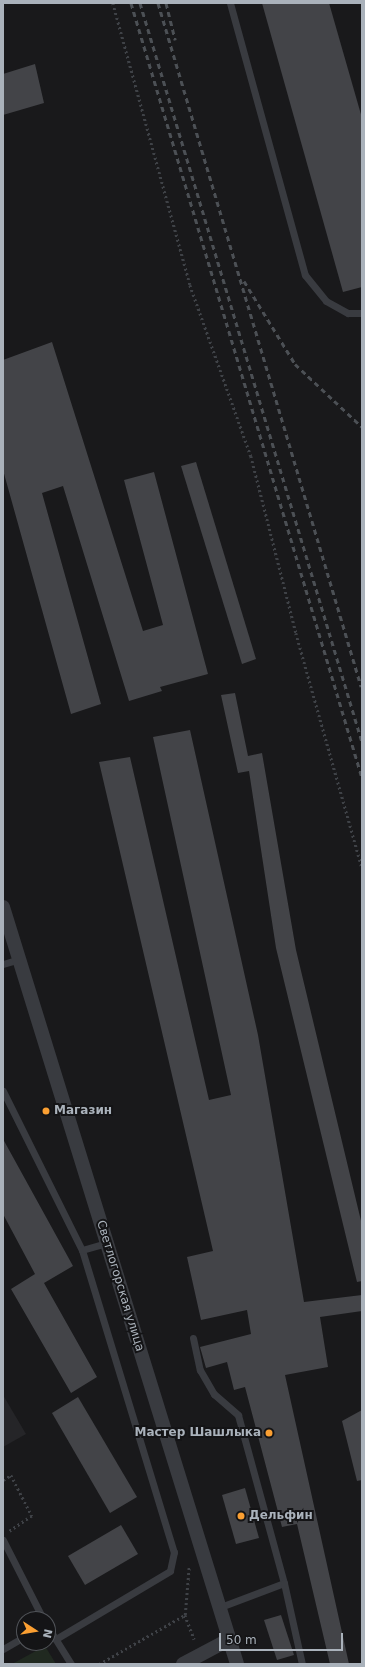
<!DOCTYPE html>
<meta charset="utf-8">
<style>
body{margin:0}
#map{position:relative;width:365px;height:1667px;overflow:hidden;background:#19191b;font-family:"DejaVu Sans",sans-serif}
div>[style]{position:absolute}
.built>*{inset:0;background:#252528}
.green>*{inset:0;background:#202920}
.building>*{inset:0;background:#434448}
.path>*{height:2.5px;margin-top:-1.25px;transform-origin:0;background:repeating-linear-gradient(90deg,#3f4247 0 2px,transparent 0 5px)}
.service>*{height:7px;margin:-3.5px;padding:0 3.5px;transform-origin:3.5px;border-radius:3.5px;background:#393b40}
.minor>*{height:14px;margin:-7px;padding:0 7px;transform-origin:7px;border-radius:7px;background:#393b40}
.rail>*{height:3px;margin-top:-1.5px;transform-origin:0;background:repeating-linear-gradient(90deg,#4c5055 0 5px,transparent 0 9px)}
.dots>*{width:11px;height:11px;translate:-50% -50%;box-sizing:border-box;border:2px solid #141416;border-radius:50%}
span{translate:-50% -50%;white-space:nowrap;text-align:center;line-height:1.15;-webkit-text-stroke:4px #141416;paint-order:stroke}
.poi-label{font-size:12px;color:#aab2bb;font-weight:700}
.left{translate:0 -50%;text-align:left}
.right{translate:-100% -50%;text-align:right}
.street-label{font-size:12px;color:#aab2bb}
.frame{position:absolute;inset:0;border:4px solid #aab2bb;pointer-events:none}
.north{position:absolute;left:16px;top:1611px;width:40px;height:40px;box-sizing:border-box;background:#141416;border:1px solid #505358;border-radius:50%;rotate:102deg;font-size:11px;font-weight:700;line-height:16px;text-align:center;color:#aab2bb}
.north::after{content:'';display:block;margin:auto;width:14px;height:18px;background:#fa9f32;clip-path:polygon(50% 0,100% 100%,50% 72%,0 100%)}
.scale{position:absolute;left:219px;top:1633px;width:124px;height:18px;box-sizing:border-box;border:2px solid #aab2bb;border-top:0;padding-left:5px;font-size:12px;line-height:14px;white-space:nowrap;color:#aab2bb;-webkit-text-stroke:3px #141416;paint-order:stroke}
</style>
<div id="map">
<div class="built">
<div style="clip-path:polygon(3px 1395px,26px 1434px,3px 1447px)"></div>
</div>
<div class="green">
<div style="clip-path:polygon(45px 1646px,56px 1664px,12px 1664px)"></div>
</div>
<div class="building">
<div style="clip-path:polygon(262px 3px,329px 3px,362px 118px,362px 287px,343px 292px)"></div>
<div style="clip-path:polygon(35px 64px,44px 103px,3px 115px,3px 74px)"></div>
<div style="clip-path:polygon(52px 342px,143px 631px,163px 625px,124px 480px,154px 472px,208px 674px,160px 687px,162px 691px,129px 701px,63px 486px,42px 493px,101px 704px,71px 714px,3px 470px,3px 360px)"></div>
<div style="clip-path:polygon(196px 462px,256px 659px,242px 664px,181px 466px)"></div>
<div style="clip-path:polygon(235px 693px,248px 756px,262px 753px,296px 950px,362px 1225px,362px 1281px,357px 1282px,276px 948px,249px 771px,238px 773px,221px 695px)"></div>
<div style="clip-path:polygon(190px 730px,258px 1035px,304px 1302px,362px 1295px,362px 1311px,320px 1317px,328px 1367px,285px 1375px,349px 1664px,330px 1664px,297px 1524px,282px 1527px,245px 1387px,234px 1390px,227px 1362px,206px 1368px,200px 1347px,251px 1334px,247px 1310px,201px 1320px,187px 1257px,213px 1251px,99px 762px,130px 757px,209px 1100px,231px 1095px,153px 737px)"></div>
<div style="clip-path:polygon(3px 1139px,73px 1266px,44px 1283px,97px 1377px,71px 1393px,11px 1289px,35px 1274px,3px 1214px)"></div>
<div style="clip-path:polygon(78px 1397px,137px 1497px,110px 1513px,52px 1413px)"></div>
<div style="clip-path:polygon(362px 1410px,362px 1480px,357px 1481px,342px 1421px)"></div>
<div style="clip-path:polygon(245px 1488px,259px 1538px,236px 1544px,222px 1495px)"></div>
<div style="clip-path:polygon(121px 1525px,138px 1554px,85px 1585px,68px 1556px)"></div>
<div style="clip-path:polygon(281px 1615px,294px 1655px,277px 1660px,264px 1620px)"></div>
</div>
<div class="path">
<div style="left:113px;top:3px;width:292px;rotate:74.7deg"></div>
<div style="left:190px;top:285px;width:182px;rotate:70.4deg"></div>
<div style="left:251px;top:456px;width:183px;rotate:75.7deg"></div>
<div style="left:296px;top:633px;width:244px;rotate:74.3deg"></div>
<div style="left:3px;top:1480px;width:9px;rotate:-32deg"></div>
<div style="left:11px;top:1475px;width:46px;rotate:62.9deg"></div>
<div style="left:32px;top:1516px;width:27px;rotate:146deg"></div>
<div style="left:185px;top:1615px;width:26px;rotate:69deg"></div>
<div style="left:99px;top:1664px;width:99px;rotate:-29.7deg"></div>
<div style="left:185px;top:1615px;width:49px;rotate:-85.3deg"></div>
</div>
<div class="service">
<div style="left:230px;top:3px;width:282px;rotate:74.6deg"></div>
<div style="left:305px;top:275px;width:33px;rotate:51deg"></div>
<div style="left:326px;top:301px;width:25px;rotate:29deg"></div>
<div style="left:348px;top:313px;width:14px"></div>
<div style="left:3px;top:964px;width:17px;rotate:-17deg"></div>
<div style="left:3px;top:1091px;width:178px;rotate:63.6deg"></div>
<div style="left:82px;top:1250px;width:316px;rotate:73.1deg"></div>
<div style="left:174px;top:1552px;width:19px;rotate:102deg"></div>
<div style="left:170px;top:1571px;width:133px;rotate:149.2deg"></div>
<div style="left:82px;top:1250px;width:25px;rotate:-16deg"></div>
<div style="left:193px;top:1338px;width:33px;rotate:78deg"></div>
<div style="left:200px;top:1370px;width:28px;rotate:60deg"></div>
<div style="left:214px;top:1394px;width:32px;rotate:41deg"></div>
<div style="left:238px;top:1415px;width:174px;rotate:74.7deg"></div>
<div style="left:284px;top:1583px;width:68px;rotate:159.4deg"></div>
<div style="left:3px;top:1540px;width:89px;rotate:63.1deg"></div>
<div style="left:284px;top:1583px;width:83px;rotate:77.5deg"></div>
<div style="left:48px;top:1627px;width:44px;rotate:58.1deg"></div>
<div style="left:3px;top:1649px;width:24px;rotate:-30deg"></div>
</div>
<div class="minor">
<div style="left:3px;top:907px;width:792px;rotate:72.82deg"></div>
<div style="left:183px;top:1664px;width:53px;rotate:-28deg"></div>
</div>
<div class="rail">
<div style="left:131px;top:3px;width:809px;rotate:73.4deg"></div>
<div style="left:140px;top:3px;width:772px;rotate:73.28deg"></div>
<div style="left:158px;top:3px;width:713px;rotate:73.45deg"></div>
<div style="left:166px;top:3px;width:38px;rotate:76deg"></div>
<div style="left:244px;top:281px;width:97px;rotate:58.4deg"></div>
<div style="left:295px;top:364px;width:92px;rotate:43.2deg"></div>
</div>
<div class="dots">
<div style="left:46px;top:1111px;background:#fa9f32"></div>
<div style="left:269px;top:1433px;background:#fa9f32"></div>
<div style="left:241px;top:1516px;background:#fa9f32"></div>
</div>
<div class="poi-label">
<span class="left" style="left:54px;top:1111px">Магазин</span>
<span class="right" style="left:261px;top:1433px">Мастер Шашлыка</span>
<span class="left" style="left:249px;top:1516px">Дельфин</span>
</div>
<div class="street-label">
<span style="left:120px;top:1286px;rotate:73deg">Светлогорская улица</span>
</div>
<div class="frame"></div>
<div class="north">N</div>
<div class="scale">50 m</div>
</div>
